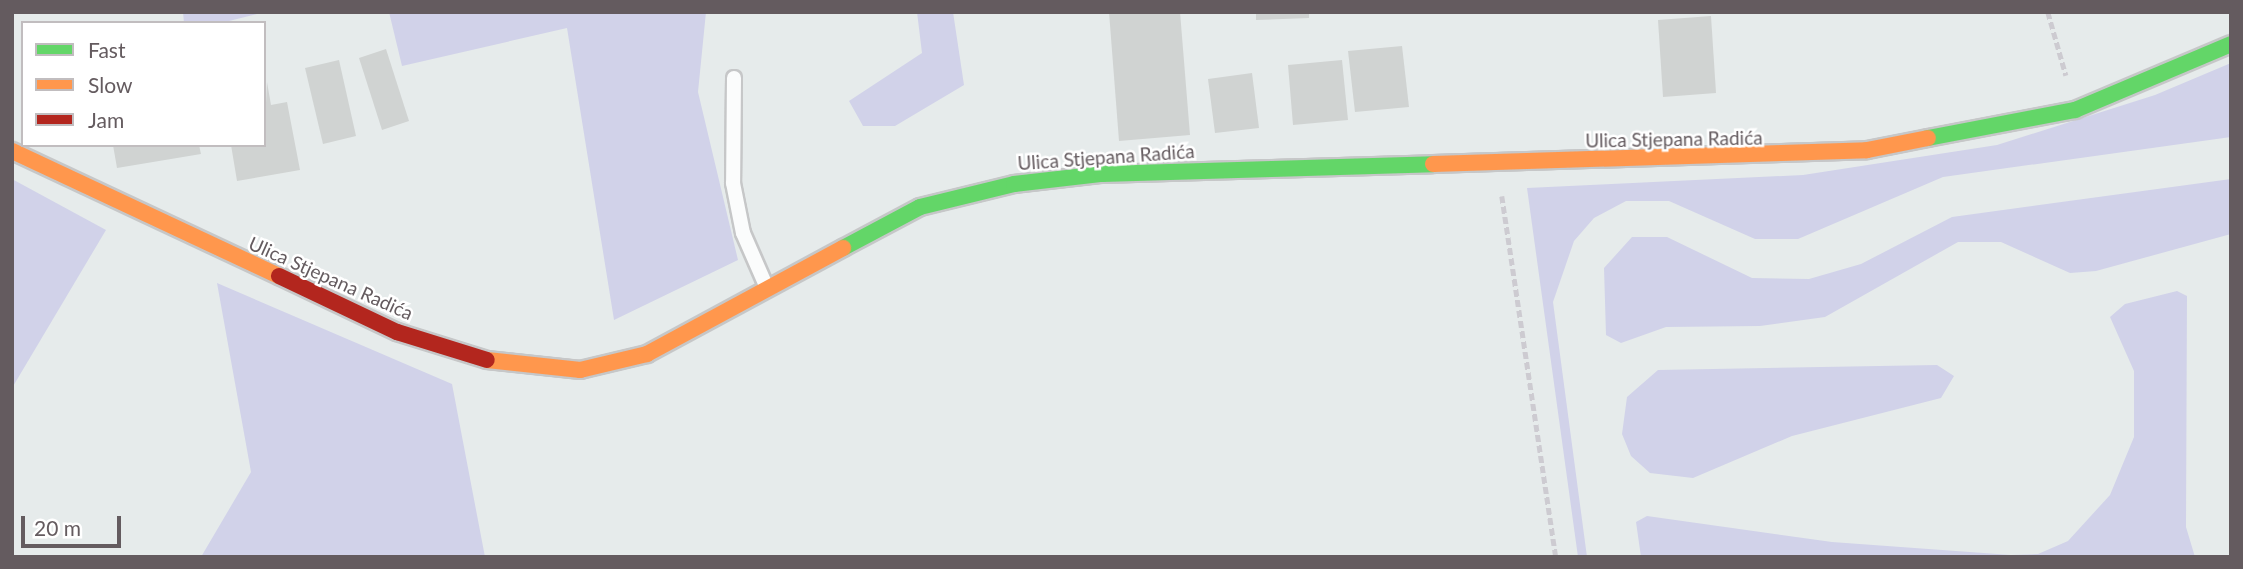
<!DOCTYPE html>
<meta charset="utf-8">
<style>
body{margin:0}
#map{position:relative;width:2243px;height:569px;overflow:hidden;background:#e6ebeb;font-family:Lato,sans-serif}
div>[style]{position:absolute}
.green>*{inset:0;background:#d1d2e9}
.building>*{inset:0;background:#d0d3d2}
.path>*{height:4.5px;margin-top:-2.25px;transform-origin:0;background:repeating-linear-gradient(90deg,#cdcbd1 0 7px,transparent 0 10.5px)}
.roads{filter:drop-shadow(2px 0 #c6c7c8) drop-shadow(-2px 0 #c6c7c8) drop-shadow(0 2px #c6c7c8) drop-shadow(0 -2px #c6c7c8)}
.lane>*{height:14px;margin:-7px;padding:0 7px;transform-origin:7px;border-radius:7px;background:#fbfcfc}
.fast>*{height:16px;margin:-8px;padding:0 8px;transform-origin:8px;border-radius:8px;background:#63d668}
.slow>*{height:16px;margin:-8px;padding:0 8px;transform-origin:8px;border-radius:8px;background:#ff974d}
.jam>*{height:16px;margin:-8px;padding:0 8px;transform-origin:8px;border-radius:8px;background:#b3261e}
span{translate:-50% -50%;white-space:nowrap;text-align:center;line-height:1.15;-webkit-text-stroke:5px #fff;paint-order:stroke}
.street-label{font-size:19px;color:#645b5f}
.frame{position:absolute;inset:0;border:14px solid #645b5f;pointer-events:none}
.legend{position:absolute;left:21px;top:21px;width:245px;height:126px;box-sizing:border-box;background:#fff;border:2px solid #c1bdbf;margin:0;padding:9px 12px;list-style:none;font-size:21px;color:#645b5f}
.legend li{display:flex;align-items:center;gap:14px;height:35px}
.legend b{width:35px;border:2px solid #c1bdbf}
.scale{position:absolute;left:21px;top:516px;width:100px;height:32px;box-sizing:border-box;border:4px solid #645b5f;border-top:0;padding-left:9px;font-size:21px;line-height:24px;white-space:nowrap;color:#645b5f;-webkit-text-stroke:5px #fff;paint-order:stroke}
</style>
<div id="map">
<div class="green">
<div style="clip-path:polygon(183px 12px,265px 12px,221px 23px,184px 23px)"></div>
<div style="clip-path:polygon(389px 12px,706px 12px,698px 92px,738px 260px,614px 320px,567px 28px,402px 66px)"></div>
<div style="clip-path:polygon(917px 12px,953px 12px,964px 85px,895px 126px,863px 126px,849px 101px,922px 53px)"></div>
<div style="clip-path:polygon(2231px 63px,2231px 137px,1943px 177px,1798px 239px,1755px 239px,1669px 201px,1626px 201px,1594px 218px,1574px 241px,1553px 302px,1587px 557px,1578px 557px,1527px 188px,1803px 175px,1997px 145px,2155px 95px)"></div>
<div style="clip-path:polygon(12px 179px,106px 230px,12px 388px)"></div>
<div style="clip-path:polygon(2231px 179px,2231px 234px,2096px 271px,2070px 273px,2001px 242px,1958px 242px,1825px 317px,1760px 326px,1666px 327px,1621px 343px,1606px 335px,1604px 268px,1632px 237px,1667px 237px,1752px 278px,1809px 279px,1861px 264px,1952px 217px)"></div>
<div style="clip-path:polygon(217px 283px,452px 384px,485px 557px,201px 557px,251px 472px)"></div>
<div style="clip-path:polygon(2177px 291px,2187px 296px,2186px 527px,2195px 557px,1641px 557px,1636px 522px,1647px 516px,1832px 542px,2011px 555px,2038px 554px,2068px 541px,2110px 495px,2134px 437px,2134px 371px,2110px 317px,2125px 304px)"></div>
<div style="clip-path:polygon(1937px 365px,1954px 376px,1941px 398px,1792px 436px,1693px 478px,1650px 473px,1631px 456px,1622px 434px,1627px 397px,1658px 370px)"></div>
</div>
<div class="building">
<div style="clip-path:polygon(1109px 12px,1180px 12px,1190px 135px,1119px 141px)"></div>
<div style="clip-path:polygon(1256px 12px,1309px 12px,1309px 18px,1256px 20px)"></div>
<div style="clip-path:polygon(1711px 16px,1716px 93px,1663px 97px,1658px 20px)"></div>
<div style="clip-path:polygon(1402px 46px,1409px 107px,1355px 112px,1348px 51px)"></div>
<div style="clip-path:polygon(386px 49px,409px 121px,382px 130px,359px 58px)"></div>
<div style="clip-path:polygon(339px 60px,356px 136px,323px 144px,305px 68px)"></div>
<div style="clip-path:polygon(1342px 60px,1348px 120px,1293px 125px,1288px 65px)"></div>
<div style="clip-path:polygon(1252px 73px,1259px 128px,1215px 133px,1208px 79px)"></div>
<div style="clip-path:polygon(267px 82px,271px 105px,287px 102px,300px 170px,237px 181px,231px 145px,264px 145px)"></div>
<div style="clip-path:polygon(113px 145px,199px 145px,201px 154px,117px 168px)"></div>
</div>
<div class="path">
<div style="left:2048px;top:12px;width:66px;rotate:74.1deg"></div>
<div style="left:1502px;top:196px;width:365px;rotate:81.5deg"></div>
</div>
<div class="roads">
<div class="lane">
<div style="left:734px;top:78px;width:105px;rotate:90.5deg"></div>
<div style="left:733px;top:183px;width:51px;rotate:78.7deg"></div>
<div style="left:743px;top:233px;width:60px;rotate:66.4deg"></div>
</div>
<div class="fast">
<div style="left:1928px;top:138px;width:150px;rotate:-10.8deg"></div>
<div style="left:2075px;top:110px;width:169px;rotate:-22.9deg"></div>
<div style="left:843px;top:248px;width:87px;rotate:-28deg"></div>
<div style="left:920px;top:207px;width:97px;rotate:-13.7deg"></div>
<div style="left:1014px;top:184px;width:89px;rotate:-6.5deg"></div>
<div style="left:1102px;top:174px;width:331px;rotate:-1.7deg"></div>
</div>
<div class="slow">
<div style="left:12px;top:151px;width:295px;rotate:25.1deg"></div>
<div style="left:1433px;top:164px;width:434px;rotate:-1.8deg"></div>
<div style="left:1867px;top:150px;width:62px;rotate:-11.1deg"></div>
<div style="left:487px;top:360px;width:94px;rotate:6.1deg"></div>
<div style="left:580px;top:370px;width:69px;rotate:-13.4deg"></div>
<div style="left:647px;top:354px;width:223px;rotate:-28.4deg"></div>
</div>
<div class="jam">
<div style="left:279px;top:276px;width:131px;rotate:25.4deg"></div>
<div style="left:397px;top:332px;width:94px;rotate:17.3deg"></div>
</div>
</div>
<div class="street-label">
<span style="left:1674px;top:139px;rotate:-1deg">Ulica Stjepana Radića</span>
<span style="left:1106px;top:157px;rotate:-4deg">Ulica Stjepana Radića</span>
<span style="left:331px;top:278px;rotate:24deg">Ulica Stjepana Radića</span>
</div>
<div class="frame"></div>
<ul class="legend">
<li><b style="height:9px;background:#63d668"></b>Fast</li>
<li><b style="height:9px;background:#ff974d"></b>Slow</li>
<li><b style="height:9px;background:#b3261e"></b>Jam</li>
</ul>
<div class="scale">20 m</div>
</div>
